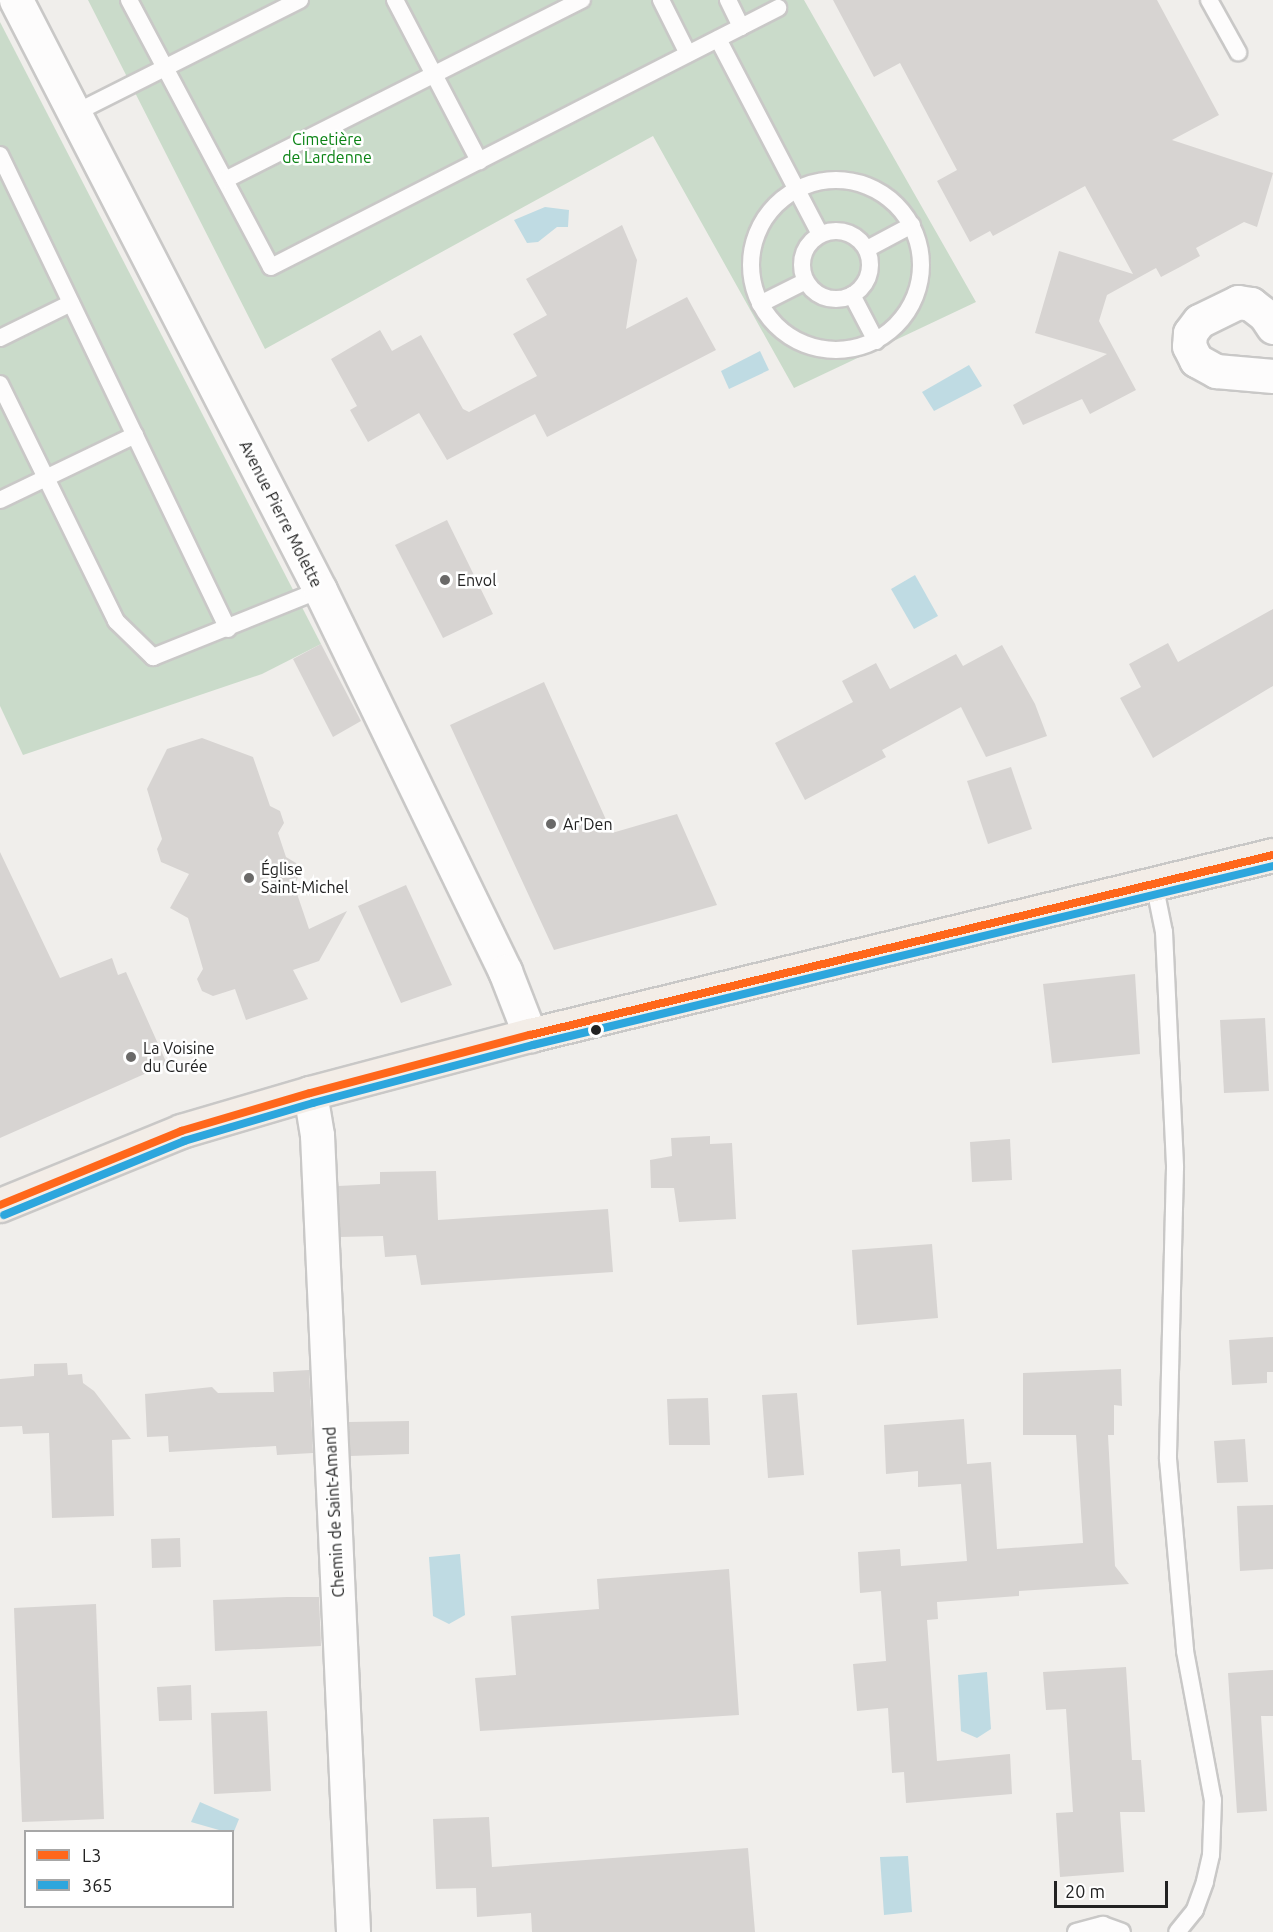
<!DOCTYPE html>
<meta charset="utf-8">
<style>
body{margin:0}
#map{position:relative;width:1273px;height:1932px;overflow:hidden;background:#f0eeeb;font-family:Ubuntu,sans-serif}
div>[style]{position:absolute}
.cemetery>*{inset:0;background:#cadbca}
.water>*{inset:0;background:#bfdbe3}
.building>*{inset:0;background:#d7d4d2}
.roads{filter:drop-shadow(2px 0 #c9c8c7) drop-shadow(-2px 0 #c9c8c7) drop-shadow(0 2px #c9c8c7) drop-shadow(0 -2px #c9c8c7)}
.service>*{height:16px;margin:-8px;padding:0 8px;transform-origin:8px;border-radius:8px;background:#fdfcfc}
.service>.ring{margin:-8px;padding:0;box-sizing:content-box;background:none;border:16px solid #fdfcfc;border-radius:50%}
.minor>*{height:33px;margin:-16.5px;padding:0 16.5px;transform-origin:16.5px;border-radius:16.5px;background:#fdfcfc}
.primary>*{height:33px;margin:-16.5px;padding:0 16.5px;transform-origin:16.5px;border-radius:16.5px;background:#f3ede7}
.bus-1>*{height:8px;margin:-4px;padding:0 4px;transform-origin:4px;border-radius:4px;background:#ff671b}
.bus-2>*{height:8px;margin:-4px;padding:0 4px;transform-origin:4px;border-radius:4px;background:#2da6dd}
.dots>*{width:16px;height:16px;translate:-50% -50%;box-sizing:border-box;border:3px solid #fff;border-radius:50%}
span{translate:-50% -50%;white-space:nowrap;text-align:center;line-height:1.15;-webkit-text-stroke:5px #fff;paint-order:stroke}
.park-label{font-size:16px;color:#0c8416}
.street-label{font-size:16px;color:#222}
.poi-label{font-size:16px;color:#222}
.left{translate:0 -50%;text-align:left}
.legend{position:absolute;left:24px;top:1830px;width:210px;height:78px;box-sizing:border-box;background:#fff;border:2px solid #a7a7a7;margin:0;padding:8px 10px;list-style:none;font-size:18px;color:#222}
.legend li{display:flex;align-items:center;gap:12px;height:30px}
.legend b{width:30px;border:2px solid #a7a7a7}
.scale{position:absolute;left:1054px;top:1881px;width:114px;height:27px;box-sizing:border-box;border:3px solid #222;border-top:0;padding-left:8px;font-size:18px;line-height:21px;white-space:nowrap;color:#222;-webkit-text-stroke:4px #fff;paint-order:stroke}
</style>
<div id="map">
<div class="cemetery">
<div style="clip-path:polygon(88px 0,804px 0,976px 302px,794px 388px,653px 136px,265px 349px)"></div>
<div style="clip-path:polygon(0 22px,321px 644px,262px 674px,23px 755px,0 706px)"></div>
</div>
<div class="water">
<div style="clip-path:polygon(545px 207px,569px 210px,568px 227px,557px 227px,538px 242px,527px 243px,514px 220px)"></div>
<div style="clip-path:polygon(760px 351px,769px 370px,729px 389px,721px 371px)"></div>
<div style="clip-path:polygon(969px 365px,982px 386px,934px 411px,922px 392px)"></div>
<div style="clip-path:polygon(915px 575px,938px 616px,914px 629px,891px 589px)"></div>
<div style="clip-path:polygon(460px 1554px,465px 1615px,449px 1624px,433px 1616px,429px 1557px)"></div>
<div style="clip-path:polygon(987px 1672px,991px 1729px,977px 1738px,961px 1731px,958px 1675px)"></div>
<div style="clip-path:polygon(200px 1802px,239px 1819px,233px 1834px,191px 1822px)"></div>
<div style="clip-path:polygon(908px 1856px,912px 1912px,884px 1915px,880px 1857px)"></div>
</div>
<div class="building">
<div style="clip-path:polygon(833px 0,1157px 0,1219px 115px,1172px 140px,1273px 173px,1257px 227px,1244px 222px,1196px 248px,1200px 256px,1180px 267px,1161px 277px,1156px 268px,1107px 295px,1099px 321px,1136px 390px,1090px 414px,1082px 399px,1023px 425px,1013px 405px,1107px 354px,1035px 333px,1059px 251px,1133px 274px,1085px 186px,993px 236px,990px 231px,970px 242px,937px 181px,957px 170px,900px 63px,874px 77px)"></div>
<div style="clip-path:polygon(622px 225px,637px 260px,626px 329px,687px 297px,716px 350px,547px 437px,535px 414px,447px 460px,419px 413px,368px 442px,350px 410px,357px 406px,331px 359px,380px 330px,392px 351px,421px 335px,463px 409px,469px 412px,537px 376px,513px 334px,547px 315px,526px 279px)"></div>
<div style="clip-path:polygon(447px 520px,493px 614px,443px 638px,395px 545px)"></div>
<div style="clip-path:polygon(1273px 609px,1273px 686px,1153px 758px,1120px 698px,1141px 687px,1129px 664px,1168px 643px,1178px 662px)"></div>
<div style="clip-path:polygon(321px 644px,361px 721px,333px 737px,293px 659px)"></div>
<div style="clip-path:polygon(1002px 645px,1035px 704px,1047px 736px,986px 757px,961px 707px,882px 750px,886px 757px,805px 800px,775px 743px,853px 702px,842px 681px,876px 663px,890px 689px,956px 654px,963px 666px)"></div>
<div style="clip-path:polygon(544px 682px,612px 833px,677px 814px,717px 905px,554px 950px,450px 725px)"></div>
<div style="clip-path:polygon(202px 738px,253px 757px,270px 806px,280px 811px,284px 823px,278px 833px,286px 857px,296px 863px,300px 874px,294px 885px,309px 929px,347px 911px,319px 961px,293px 970px,308px 999px,246px 1020px,235px 989px,213px 996px,202px 991px,197px 979px,203px 969px,188px 918px,170px 908px,189px 874px,161px 862px,157px 849px,162px 839px,147px 789px,167px 749px)"></div>
<div style="clip-path:polygon(1011px 767px,1032px 829px,988px 844px,967px 781px)"></div>
<div style="clip-path:polygon(0 852px,60px 978px,112px 958px,118px 975px,126px 972px,167px 1064px,0 1138px)"></div>
<div style="clip-path:polygon(406px 885px,452px 985px,401px 1003px,358px 906px)"></div>
<div style="clip-path:polygon(1135px 974px,1140px 1054px,1052px 1063px,1043px 984px)"></div>
<div style="clip-path:polygon(1265px 1018px,1269px 1091px,1224px 1093px,1220px 1020px)"></div>
<div style="clip-path:polygon(710px 1136px,710px 1144px,732px 1143px,736px 1219px,679px 1222px,674px 1188px,651px 1188px,650px 1160px,672px 1156px,671px 1138px)"></div>
<div style="clip-path:polygon(1010px 1139px,1012px 1180px,972px 1182px,970px 1142px)"></div>
<div style="clip-path:polygon(436px 1171px,438px 1220px,608px 1209px,613px 1272px,421px 1285px,416px 1255px,385px 1257px,383px 1236px,340px 1237px,338px 1186px,380px 1184px,380px 1172px)"></div>
<div style="clip-path:polygon(932px 1244px,938px 1318px,857px 1325px,852px 1250px)"></div>
<div style="clip-path:polygon(1273px 1337px,1273px 1372px,1267px 1372px,1267px 1383px,1232px 1385px,1229px 1340px)"></div>
<div style="clip-path:polygon(67px 1363px,68px 1375px,82px 1374px,83px 1383px,94px 1391px,131px 1439px,112px 1440px,114px 1516px,52px 1518px,49px 1433px,23px 1434px,22px 1426px,0 1427px,0 1379px,34px 1376px,34px 1364px)"></div>
<div style="clip-path:polygon(1121px 1369px,1122px 1406px,1114px 1405px,1114px 1435px,1108px 1435px,1115px 1566px,1129px 1584px,1019px 1591px,1019px 1596px,937px 1602px,938px 1619px,927px 1620px,937px 1761px,1010px 1754px,1012px 1794px,906px 1803px,904px 1772px,892px 1773px,888px 1708px,857px 1711px,853px 1664px,886px 1661px,881px 1591px,860px 1593px,858px 1552px,900px 1549px,901px 1566px,967px 1561px,961px 1484px,918px 1487px,918px 1471px,886px 1474px,884px 1425px,964px 1419px,967px 1464px,991px 1462px,997px 1549px,1083px 1543px,1076px 1435px,1023px 1435px,1023px 1373px)"></div>
<div style="clip-path:polygon(309px 1370px,313px 1453px,277px 1455px,276px 1446px,169px 1452px,168px 1436px,147px 1437px,145px 1394px,212px 1387px,218px 1393px,274px 1392px,273px 1372px)"></div>
<div style="clip-path:polygon(797px 1393px,804px 1475px,768px 1478px,762px 1395px)"></div>
<div style="clip-path:polygon(708px 1398px,710px 1445px,669px 1445px,667px 1399px)"></div>
<div style="clip-path:polygon(409px 1421px,409px 1454px,350px 1456px,349px 1422px)"></div>
<div style="clip-path:polygon(1245px 1439px,1248px 1482px,1217px 1483px,1214px 1441px)"></div>
<div style="clip-path:polygon(1273px 1505px,1273px 1569px,1240px 1571px,1237px 1506px)"></div>
<div style="clip-path:polygon(180px 1538px,181px 1567px,152px 1568px,151px 1539px)"></div>
<div style="clip-path:polygon(729px 1569px,739px 1715px,480px 1731px,475px 1678px,516px 1675px,511px 1616px,599px 1609px,597px 1579px)"></div>
<div style="clip-path:polygon(287px 1597px,319px 1597px,321px 1646px,215px 1651px,213px 1600px)"></div>
<div style="clip-path:polygon(96px 1604px,104px 1819px,22px 1822px,14px 1608px)"></div>
<div style="clip-path:polygon(1126px 1667px,1132px 1760px,1141px 1760px,1145px 1812px,1120px 1812px,1124px 1872px,1060px 1877px,1056px 1813px,1073px 1812px,1066px 1709px,1046px 1710px,1043px 1672px)"></div>
<div style="clip-path:polygon(1273px 1670px,1273px 1716px,1261px 1716px,1267px 1811px,1237px 1813px,1228px 1673px)"></div>
<div style="clip-path:polygon(191px 1685px,192px 1720px,159px 1721px,157px 1687px)"></div>
<div style="clip-path:polygon(267px 1711px,271px 1791px,214px 1794px,211px 1713px)"></div>
<div style="clip-path:polygon(489px 1817px,492px 1867px,748px 1848px,755px 1932px,532px 1932px,531px 1913px,477px 1917px,476px 1888px,436px 1889px,433px 1819px)"></div>
</div>
<div class="roads">
<div class="service">
<div style="left:129px;top:0;width:302px;rotate:62deg"></div>
<div style="left:271px;top:267px;width:528px;rotate:-27.05deg"></div>
<div style="left:395px;top:0;width:182px;rotate:62.4deg"></div>
<div style="left:661px;top:0;width:60px;rotate:63.4deg"></div>
<div style="left:728px;top:0;width:30px;rotate:64deg"></div>
<div style="left:741px;top:27px;width:42px;rotate:-27.2deg"></div>
<div style="left:1209px;top:0;width:60px;rotate:60.9deg"></div>
<div style="left:718px;top:39px;width:220px;rotate:62.4deg"></div>
<div style="left:75px;top:113px;width:252px;rotate:-26.7deg"></div>
<div style="left:0;top:155px;width:526px;rotate:64.31deg"></div>
<div class="ring" style="left:751px;top:180px;width:154px;height:154px"></div>
<div style="left:225px;top:180px;width:400px;rotate:-26.8deg"></div>
<div class="ring" style="left:802px;top:231px;width:52px;height:52px"></div>
<div style="left:867px;top:249px;width:51px;rotate:-28.1deg"></div>
<div style="left:852px;top:295px;width:52px;rotate:62.4deg"></div>
<div style="left:760px;top:304px;width:51px;rotate:-26.6deg"></div>
<div style="left:0;top:338px;width:79px;rotate:-26.2deg"></div>
<div style="left:0;top:384px;width:264px;rotate:63.9deg"></div>
<div style="left:116px;top:621px;width:52px;rotate:44.2deg"></div>
<div style="left:153px;top:657px;width:180px;rotate:-21.9deg"></div>
<div style="left:0;top:500px;width:150px;rotate:-25.7deg"></div>
<div style="left:1154px;top:883px;width:50px;rotate:78.5deg"></div>
<div style="left:1164px;top:932px;width:236px;rotate:87.3deg"></div>
<div style="left:1175px;top:1168px;width:291px;rotate:91.4deg"></div>
<div style="left:1168px;top:1459px;width:193px;rotate:84.9deg"></div>
<div style="left:1185px;top:1651px;width:152px;rotate:79.4deg"></div>
<div style="left:1213px;top:1800px;width:55px;rotate:92.1deg"></div>
<div style="left:1211px;top:1855px;width:28px;rotate:103deg"></div>
<div style="left:1205px;top:1882px;width:30px;rotate:110deg"></div>
<div style="left:1195px;top:1910px;width:28px;rotate:129deg"></div>
<div style="left:1076px;top:1932px;width:28px;rotate:-15deg"></div>
<div style="left:1103px;top:1925px;width:20px;rotate:20deg"></div>
</div>
<div class="minor">
<div style="left:16px;top:0;width:664px;rotate:62.74deg"></div>
<div style="left:320px;top:590px;width:424px;rotate:64.1deg"></div>
<div style="left:505px;top:971px;width:69px;rotate:68.7deg"></div>
<div style="left:1273px;top:327px;width:14px;rotate:-124deg"></div>
<div style="left:1265px;top:315px;width:18px;rotate:-142deg"></div>
<div style="left:1251px;top:304px;width:13px;rotate:-171deg"></div>
<div style="left:1238px;top:302px;width:43px;rotate:154deg"></div>
<div style="left:1199px;top:321px;width:15px;rotate:127deg"></div>
<div style="left:1190px;top:333px;width:13px;rotate:94deg"></div>
<div style="left:1189px;top:346px;width:16px;rotate:63deg"></div>
<div style="left:1196px;top:360px;width:23px;rotate:29deg"></div>
<div style="left:1216px;top:371px;width:57px;rotate:5deg"></div>
<div style="left:310px;top:1093px;width:43px;rotate:80.5deg"></div>
<div style="left:317px;top:1135px;width:798px;rotate:87.41deg"></div>
</div>
<div class="primary">
<div style="left:0;top:1205px;width:196px;rotate:-22.2deg"></div>
<div style="left:181px;top:1131px;width:134px;rotate:-16.4deg"></div>
<div style="left:310px;top:1093px;width:228px;rotate:-14.8deg"></div>
<div style="left:530px;top:1035px;width:764px;rotate:-13.62deg"></div>
</div>
</div>
<div class="bus-1">
<div style="left:0;top:1205px;width:196px;rotate:-22.2deg"></div>
<div style="left:181px;top:1131px;width:134px;rotate:-16.4deg"></div>
<div style="left:310px;top:1093px;width:228px;rotate:-14.8deg"></div>
<div style="left:530px;top:1035px;width:764px;rotate:-13.62deg"></div>
</div>
<div class="bus-2">
<div style="left:4px;top:1215px;width:195px;rotate:-22.3deg"></div>
<div style="left:184px;top:1141px;width:134px;rotate:-16.4deg"></div>
<div style="left:313px;top:1103px;width:228px;rotate:-14.8deg"></div>
<div style="left:533px;top:1045px;width:761px;rotate:-13.6deg"></div>
</div>
<div class="dots">
<div style="left:445px;top:580px;background:#6a6968"></div>
<div style="left:551px;top:824px;background:#6a6968"></div>
<div style="left:249px;top:878px;background:#6a6968"></div>
<div style="left:596px;top:1030px;background:#222"></div>
<div style="left:131px;top:1057px;background:#6a6968"></div>
</div>
<div class="park-label">
<span style="left:327px;top:148px">Cimetière<br>de Lardenne</span>
</div>
<div class="street-label">
<span style="left:281px;top:514px;rotate:63deg">Avenue Pierre Molette</span>
<span style="left:334px;top:1512px;rotate:-93deg">Chemin de Saint-Amand</span>
</div>
<div class="poi-label">
<span class="left" style="left:457px;top:580px">Envol</span>
<span class="left" style="left:563px;top:824px">Ar'Den</span>
<span class="left" style="left:261px;top:878px">Église<br>Saint-Michel</span>
<span class="left" style="left:143px;top:1057px">La Voisine<br>du Curée</span>
</div>
<ul class="legend">
<li><b style="height:8px;background:#ff671b"></b>L3</li>
<li><b style="height:8px;background:#2da6dd"></b>365</li>
</ul>
<div class="scale">20 m</div>
</div>
